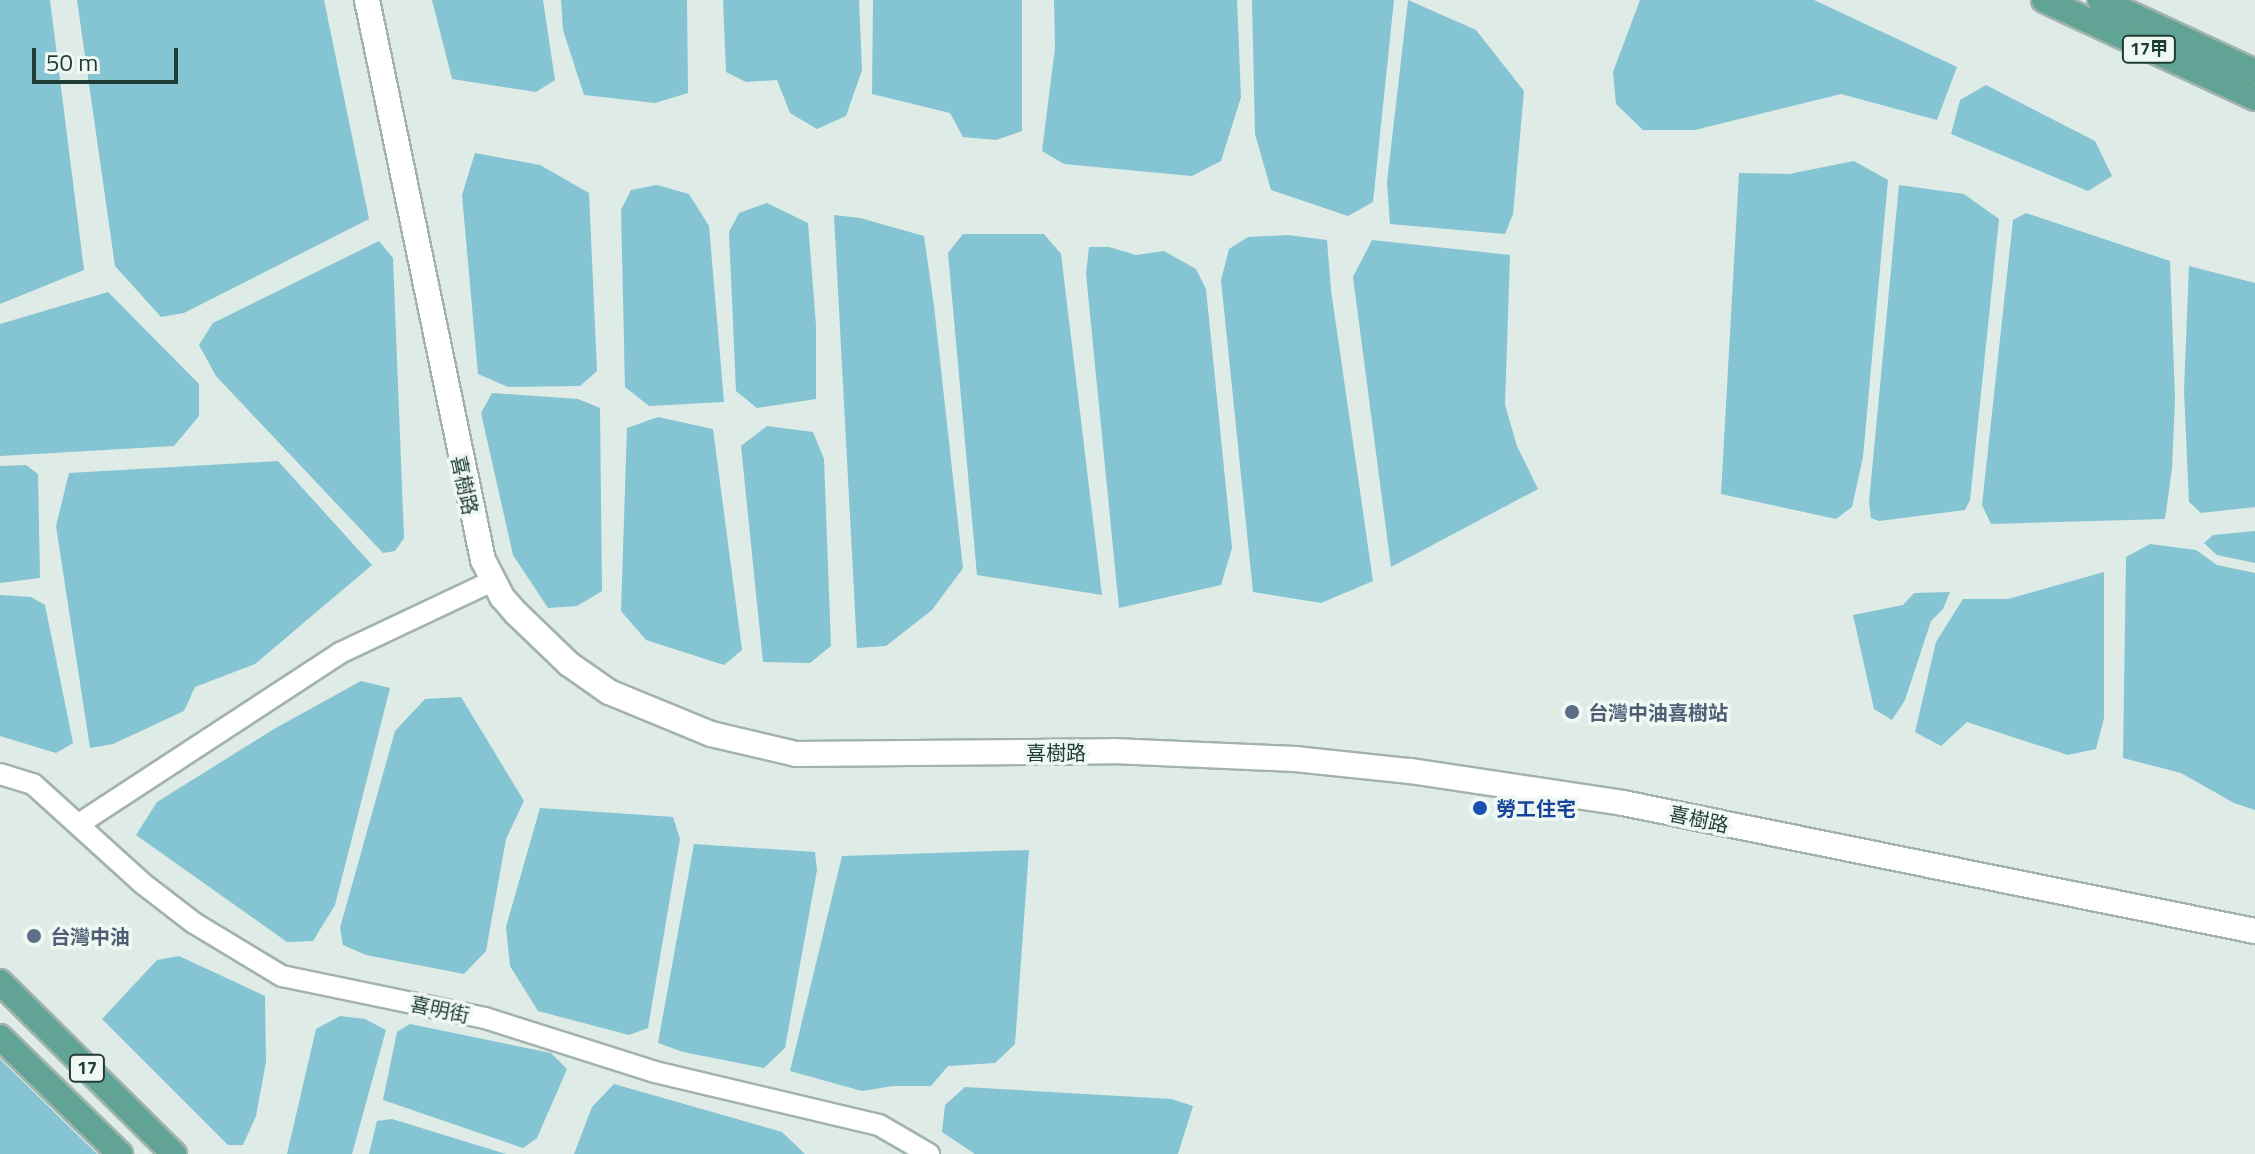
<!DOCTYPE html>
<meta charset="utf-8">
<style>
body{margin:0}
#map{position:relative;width:2255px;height:1154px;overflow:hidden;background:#dfebe6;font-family:"Titillium Web","Noto Sans TC",sans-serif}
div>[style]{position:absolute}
.water>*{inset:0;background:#84c4d3}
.roads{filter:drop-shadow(2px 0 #a2b3ad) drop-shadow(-2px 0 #a2b3ad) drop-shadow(0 2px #a2b3ad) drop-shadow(0 -2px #a2b3ad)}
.minor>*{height:20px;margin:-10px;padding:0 10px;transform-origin:10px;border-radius:10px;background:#fff}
.tertiary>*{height:24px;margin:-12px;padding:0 12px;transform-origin:12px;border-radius:12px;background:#fff}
.primary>*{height:24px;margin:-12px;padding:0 12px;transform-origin:12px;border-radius:12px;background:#61a394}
.dots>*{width:22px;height:22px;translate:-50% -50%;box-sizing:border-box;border:4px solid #f0f8f4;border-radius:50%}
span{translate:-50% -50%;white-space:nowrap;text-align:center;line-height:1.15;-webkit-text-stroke:7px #f0f8f4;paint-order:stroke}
.shield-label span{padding:2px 6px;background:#f0f8f4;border:2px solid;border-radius:6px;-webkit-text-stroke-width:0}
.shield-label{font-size:18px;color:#1f3c35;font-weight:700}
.street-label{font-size:20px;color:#1f3c35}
.service-label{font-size:20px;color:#4e5e75;font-weight:700}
.left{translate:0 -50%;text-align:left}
.transit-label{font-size:20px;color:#164399;font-weight:700}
.scale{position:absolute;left:32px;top:48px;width:146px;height:36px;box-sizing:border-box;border:4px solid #1f3c35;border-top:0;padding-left:10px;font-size:24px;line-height:28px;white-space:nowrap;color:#1f3c35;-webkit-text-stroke:6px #f0f8f4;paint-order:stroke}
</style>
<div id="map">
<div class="water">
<div style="clip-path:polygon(0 0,50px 0,84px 270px,0 304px)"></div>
<div style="clip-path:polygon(77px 0,324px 0,369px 219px,184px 313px,161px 317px,115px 266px)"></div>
<div style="clip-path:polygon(432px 0,543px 0,555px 80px,536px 92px,452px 79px)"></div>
<div style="clip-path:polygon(561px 0,687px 0,688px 93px,655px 103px,584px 95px,563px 30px)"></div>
<div style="clip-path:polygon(723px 0,859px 0,862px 70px,846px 116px,817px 129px,790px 113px,777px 80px,746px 82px,726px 72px)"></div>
<div style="clip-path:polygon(873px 0,1022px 0,1022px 131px,996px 140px,963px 137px,950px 113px,872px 94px)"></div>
<div style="clip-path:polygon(1054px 0,1237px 0,1241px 97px,1221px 161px,1192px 176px,1064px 164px,1042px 151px,1055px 48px)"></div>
<div style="clip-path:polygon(1252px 0,1394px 0,1373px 202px,1348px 216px,1271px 190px,1255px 134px)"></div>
<div style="clip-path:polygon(1408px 0,1476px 30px,1524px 91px,1513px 214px,1505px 234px,1390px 224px,1387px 182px)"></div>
<div style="clip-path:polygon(1640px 0,1814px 0,1957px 67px,1937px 120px,1841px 94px,1695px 130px,1643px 130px,1616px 104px,1613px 72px)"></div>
<div style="clip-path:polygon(1986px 85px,2095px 141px,2112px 176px,2088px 191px,1951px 134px,1960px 100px)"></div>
<div style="clip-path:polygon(475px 153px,540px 165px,589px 193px,597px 371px,580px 386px,508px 387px,478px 374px,462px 195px)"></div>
<div style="clip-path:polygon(1854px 161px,1888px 180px,1863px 457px,1852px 507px,1836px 519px,1721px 494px,1739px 173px,1789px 174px)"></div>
<div style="clip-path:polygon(657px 185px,689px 194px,709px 226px,724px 402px,649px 406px,625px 387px,621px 210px,631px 190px)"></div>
<div style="clip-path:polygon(1899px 185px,1964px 194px,1999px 219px,1970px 500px,1965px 510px,1879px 521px,1871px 518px,1869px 502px)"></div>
<div style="clip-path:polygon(767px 203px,808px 223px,816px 325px,816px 399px,757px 408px,736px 391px,729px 232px,739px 213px)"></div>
<div style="clip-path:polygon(2026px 213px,2170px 261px,2175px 399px,2172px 468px,2165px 519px,1991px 524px,1982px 505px,2013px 220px)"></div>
<div style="clip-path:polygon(834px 215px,860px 218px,924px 236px,934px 306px,963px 568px,932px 610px,886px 646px,857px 648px)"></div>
<div style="clip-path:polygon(963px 234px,1044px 234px,1061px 254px,1102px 595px,977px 575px,948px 253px)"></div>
<div style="clip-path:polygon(1288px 235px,1327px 240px,1331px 290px,1373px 581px,1321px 603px,1253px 592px,1221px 280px,1229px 249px,1248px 237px)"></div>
<div style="clip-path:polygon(1372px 240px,1510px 255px,1505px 405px,1517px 446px,1538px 489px,1391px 567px,1353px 277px)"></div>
<div style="clip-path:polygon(379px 241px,393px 258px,404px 538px,395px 551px,383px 553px,216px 376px,199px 345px,213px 323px)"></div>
<div style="clip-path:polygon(1089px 247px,1109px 247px,1136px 255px,1164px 251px,1196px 269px,1206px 289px,1232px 548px,1221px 585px,1119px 608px,1086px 274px)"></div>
<div style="clip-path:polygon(2189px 266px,2255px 283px,2255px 507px,2201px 513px,2189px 502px,2184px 391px)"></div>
<div style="clip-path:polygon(108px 292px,199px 384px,199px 416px,174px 446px,0 456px,0 324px)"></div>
<div style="clip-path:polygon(492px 393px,578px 399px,600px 408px,602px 591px,577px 606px,548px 608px,513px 555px,481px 413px)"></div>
<div style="clip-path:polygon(658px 417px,713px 429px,742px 650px,724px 665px,646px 640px,621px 611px,627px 428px)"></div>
<div style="clip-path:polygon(767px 426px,813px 432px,824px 459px,831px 646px,810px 663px,763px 662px,741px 446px)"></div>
<div style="clip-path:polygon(278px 461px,372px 565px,255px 664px,195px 687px,184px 711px,113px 744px,90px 748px,56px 526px,69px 473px)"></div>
<div style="clip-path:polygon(26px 465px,38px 474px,40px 578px,0 583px,0 466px)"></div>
<div style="clip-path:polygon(2255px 531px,2255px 563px,2217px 555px,2204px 543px,2213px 535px)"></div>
<div style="clip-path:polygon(2150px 544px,2196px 550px,2217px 565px,2255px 573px,2255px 810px,2234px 803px,2181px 773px,2123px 758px,2126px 557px)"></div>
<div style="clip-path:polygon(2104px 572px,2104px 718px,2096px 749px,2068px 755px,1967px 722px,1941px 746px,1915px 732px,1936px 642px,1963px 599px,2008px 599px)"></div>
<div style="clip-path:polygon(1950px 592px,1943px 609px,1931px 621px,1905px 700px,1892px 720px,1874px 709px,1853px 615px,1903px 605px,1914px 593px)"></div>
<div style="clip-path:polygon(0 595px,31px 597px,45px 605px,73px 743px,56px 753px,0 736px)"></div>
<div style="clip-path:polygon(361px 681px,390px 688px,335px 905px,313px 941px,287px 942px,136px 835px,157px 802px,274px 729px)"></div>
<div style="clip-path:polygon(461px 697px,524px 801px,506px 839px,486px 951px,464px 974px,366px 955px,343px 945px,340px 928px,395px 731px,425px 699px)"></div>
<div style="clip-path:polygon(540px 808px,673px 817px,680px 839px,648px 1028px,629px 1035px,538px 1011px,510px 966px,506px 927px)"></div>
<div style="clip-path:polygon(694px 844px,815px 852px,817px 870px,785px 1048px,764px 1068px,683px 1052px,658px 1043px)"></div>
<div style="clip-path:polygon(1029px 850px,1015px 1044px,995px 1063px,948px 1066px,931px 1086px,893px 1086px,862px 1091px,790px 1071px,842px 856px)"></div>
<div style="clip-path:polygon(179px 956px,265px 996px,266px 1062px,256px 1116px,243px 1145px,228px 1145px,102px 1019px,157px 960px)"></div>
<div style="clip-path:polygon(340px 1016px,365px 1019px,386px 1030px,352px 1154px,287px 1154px,316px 1029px)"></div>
<div style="clip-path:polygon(410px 1024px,551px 1053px,567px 1069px,537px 1138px,523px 1148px,383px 1100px,397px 1032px)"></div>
<div style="clip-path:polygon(0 1059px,97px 1154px,0 1154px)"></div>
<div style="clip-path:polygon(614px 1084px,782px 1132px,805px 1154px,574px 1154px,592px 1107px)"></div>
<div style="clip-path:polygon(965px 1087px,1171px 1099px,1193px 1106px,1178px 1154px,975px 1154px,942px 1132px,945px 1105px)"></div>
<div style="clip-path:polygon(392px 1119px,506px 1154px,369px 1154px,377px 1121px)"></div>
</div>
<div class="roads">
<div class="minor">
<div style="left:0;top:774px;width:34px;rotate:17deg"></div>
<div style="left:33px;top:784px;width:147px;rotate:42.2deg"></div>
<div style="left:142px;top:883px;width:66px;rotate:37.6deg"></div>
<div style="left:194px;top:923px;width:103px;rotate:31.1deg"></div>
<div style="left:282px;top:976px;width:207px;rotate:11.7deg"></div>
<div style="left:485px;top:1018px;width:178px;rotate:17.6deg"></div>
<div style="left:655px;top:1072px;width:230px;rotate:13.3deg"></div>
<div style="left:879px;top:1125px;width:58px;rotate:30.1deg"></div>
<div style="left:79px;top:824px;width:312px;rotate:-33.2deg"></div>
<div style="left:340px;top:653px;width:168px;rotate:-25.3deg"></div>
</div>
<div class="tertiary">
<div style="left:367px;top:0;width:572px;rotate:78.3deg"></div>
<div style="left:483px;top:560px;width:42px;rotate:62.8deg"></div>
<div style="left:502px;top:597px;width:21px;rotate:49deg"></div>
<div style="left:516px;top:613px;width:74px;rotate:43.9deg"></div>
<div style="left:569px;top:664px;width:49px;rotate:35deg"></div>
<div style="left:609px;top:692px;width:110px;rotate:22.4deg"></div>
<div style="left:711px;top:734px;width:87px;rotate:13.2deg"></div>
<div style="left:796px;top:754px;width:317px;rotate:-0.5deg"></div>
<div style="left:1113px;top:751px;width:182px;rotate:2.5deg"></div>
<div style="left:1295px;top:759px;width:116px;rotate:6deg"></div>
<div style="left:1410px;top:771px;width:215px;rotate:8.5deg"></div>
<div style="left:1623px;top:803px;width:645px;rotate:11.45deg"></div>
</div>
<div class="primary">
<div style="left:2044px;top:0;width:233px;rotate:24.9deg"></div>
<div style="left:2100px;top:0;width:171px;rotate:24.9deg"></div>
<div style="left:0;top:982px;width:245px;rotate:44.7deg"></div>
<div style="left:0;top:1037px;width:168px;rotate:44.3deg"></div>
</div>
</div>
<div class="dots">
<div style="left:1572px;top:712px;background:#5c6f8a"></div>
<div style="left:1480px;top:808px;background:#1a4fb4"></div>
<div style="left:34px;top:936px;background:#5c6f8a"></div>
</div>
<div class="shield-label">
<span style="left:2149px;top:49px">17甲</span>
<span style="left:87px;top:1068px">17</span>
</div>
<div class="street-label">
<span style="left:465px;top:485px;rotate:78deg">喜樹路</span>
<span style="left:1056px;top:752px">喜樹路</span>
<span style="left:1699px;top:819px;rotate:12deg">喜樹路</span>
<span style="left:440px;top:1009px;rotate:12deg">喜明街</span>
</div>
<div class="service-label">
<span class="left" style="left:1588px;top:712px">台灣中油喜樹站</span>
<span class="left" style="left:50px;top:936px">台灣中油</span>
</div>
<div class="transit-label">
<span class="left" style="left:1496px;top:808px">勞工住宅</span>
</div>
<div class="scale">50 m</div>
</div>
